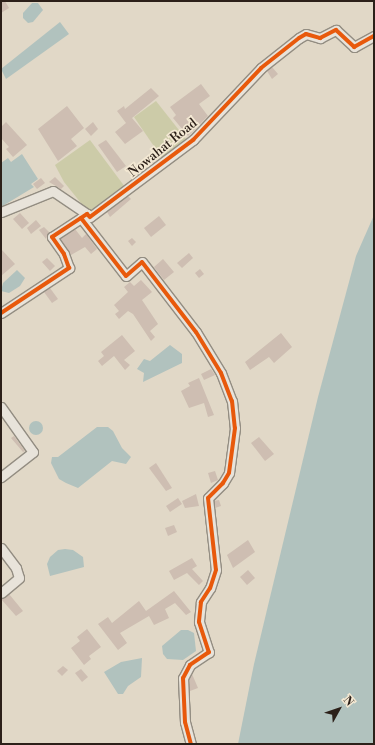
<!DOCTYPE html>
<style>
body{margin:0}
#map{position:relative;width:375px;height:745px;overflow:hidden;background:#e1d8c7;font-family:"Libre Bodoni",serif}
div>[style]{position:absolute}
.green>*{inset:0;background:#cccba8}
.water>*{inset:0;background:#b1c2be}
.round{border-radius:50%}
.building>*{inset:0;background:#cebeb2}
.roads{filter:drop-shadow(1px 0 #938d82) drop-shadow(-1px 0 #938d82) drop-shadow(0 1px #938d82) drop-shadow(0 -1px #938d82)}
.minor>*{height:9px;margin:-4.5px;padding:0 4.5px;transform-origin:4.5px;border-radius:4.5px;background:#e8e3da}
.cycleway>*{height:4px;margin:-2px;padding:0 2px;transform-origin:2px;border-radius:2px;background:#e8590c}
span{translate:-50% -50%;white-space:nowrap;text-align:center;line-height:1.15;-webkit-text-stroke:3.5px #f3e8d3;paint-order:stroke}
.street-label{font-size:13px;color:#2c2019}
.frame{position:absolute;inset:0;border:2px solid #2c2019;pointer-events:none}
.north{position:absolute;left:319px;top:689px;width:40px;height:40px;-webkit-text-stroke:3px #f3e8d3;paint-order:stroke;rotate:50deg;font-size:11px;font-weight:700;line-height:16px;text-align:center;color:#2c2019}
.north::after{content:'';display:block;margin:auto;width:14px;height:18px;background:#2c2019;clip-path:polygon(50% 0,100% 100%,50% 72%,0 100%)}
</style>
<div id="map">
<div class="green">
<div style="clip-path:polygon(156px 101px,186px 139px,162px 158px,134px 117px)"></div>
<div style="clip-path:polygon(90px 140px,125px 187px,89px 213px,64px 182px,55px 165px)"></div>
</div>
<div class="water">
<div style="clip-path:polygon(32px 3px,38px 3px,43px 10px,33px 22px,28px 23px,23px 18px,23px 13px)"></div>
<div style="clip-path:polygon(60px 22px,69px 34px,6px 79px,1px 69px)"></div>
<div style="clip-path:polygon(22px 154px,38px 179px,31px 184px,34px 187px,1px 207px,1px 163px,8px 158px,11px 162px)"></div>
<div style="clip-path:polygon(374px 215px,374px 744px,238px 744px,254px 664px,318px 397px,356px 256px)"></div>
<div style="clip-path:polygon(17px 270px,25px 278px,20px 286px,9px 293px,1px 291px,3px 283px)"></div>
<div style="clip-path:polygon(170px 345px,182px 354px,182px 363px,143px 382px,144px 373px,137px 369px,144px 359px,150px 361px)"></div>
<div class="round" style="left:29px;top:421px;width:14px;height:14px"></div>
<div style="clip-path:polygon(97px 427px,108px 427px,113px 431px,122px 448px,131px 457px,126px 464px,112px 461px,78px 488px,66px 483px,59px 479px,51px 463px,52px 457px,58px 457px)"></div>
<div style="clip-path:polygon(65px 549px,73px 550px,83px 557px,84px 567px,50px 576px,47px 564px,50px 557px,58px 550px)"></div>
<div style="clip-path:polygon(181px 630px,188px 630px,194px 633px,196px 651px,183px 660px,167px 659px,163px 654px,162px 646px)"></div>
<div style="clip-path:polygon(142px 658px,141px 677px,128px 686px,123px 694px,118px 694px,104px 672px,121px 662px)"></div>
</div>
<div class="building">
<div style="clip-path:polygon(1px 1px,5px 1px,9px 8px,1px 13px)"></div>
<div style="clip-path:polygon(272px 67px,278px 74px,272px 79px,267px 71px)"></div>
<div style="clip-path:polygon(201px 84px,210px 96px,199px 104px,208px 116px,188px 136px,173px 118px,176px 115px,170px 107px)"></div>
<div style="clip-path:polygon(151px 88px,159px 96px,132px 118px,143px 131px,125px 144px,115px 132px,126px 123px,117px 111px,124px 106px,125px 109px)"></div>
<div style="clip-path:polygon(67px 106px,84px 128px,71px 139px,77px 146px,58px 161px,38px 129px)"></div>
<div style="clip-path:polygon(6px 122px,27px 145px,13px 157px,6px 149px,9px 147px,1px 138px,1px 127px)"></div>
<div style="clip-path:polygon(93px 122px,98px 129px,91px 136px,85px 129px)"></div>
<div style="clip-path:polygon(106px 140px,126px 166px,117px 172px,98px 145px)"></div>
<div style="clip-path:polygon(55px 177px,64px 186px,61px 189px,49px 182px)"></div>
<div style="clip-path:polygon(41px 178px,45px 183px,37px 189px,33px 184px)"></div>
<div style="clip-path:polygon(128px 196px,131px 199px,110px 217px,107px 212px)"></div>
<div style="clip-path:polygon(20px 213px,29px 223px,22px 229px,13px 219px)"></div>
<div style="clip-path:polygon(159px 216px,166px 225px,151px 237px,144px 228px)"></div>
<div style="clip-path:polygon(36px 220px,41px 226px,31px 234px,27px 228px)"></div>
<div style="clip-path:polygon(44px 227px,49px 232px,46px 239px,39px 230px)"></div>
<div style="clip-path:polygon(75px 229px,82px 238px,86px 234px,97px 249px,91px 254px,85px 247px,71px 255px,60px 239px)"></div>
<div style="clip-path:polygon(132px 238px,136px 242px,132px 246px,128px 241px)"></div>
<div style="clip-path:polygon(1px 249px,15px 264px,1px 276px)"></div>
<div style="clip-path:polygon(189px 253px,193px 258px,182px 268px,177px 263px)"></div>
<div style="clip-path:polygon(47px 258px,55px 266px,50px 271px,42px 262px)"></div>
<div style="clip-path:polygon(163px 259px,174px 272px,164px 280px,154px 267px)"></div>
<div style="clip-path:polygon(200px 269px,204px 274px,199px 278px,195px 273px)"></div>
<div style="clip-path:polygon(141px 280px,152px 292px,142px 300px,158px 324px,150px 331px,155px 337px,151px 341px,133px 314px,128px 311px,119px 319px,115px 314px,119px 311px,114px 305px,128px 292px,124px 287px,130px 282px,134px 286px)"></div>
<div style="clip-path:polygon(50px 288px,58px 299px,52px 303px,44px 292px)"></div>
<div style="clip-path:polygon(281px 333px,292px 347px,274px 363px,269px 357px,250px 370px,245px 362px)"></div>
<div style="clip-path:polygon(122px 335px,135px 351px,124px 360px,130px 365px,125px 370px,114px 356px,102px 366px,98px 361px,104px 356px,101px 352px)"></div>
<div style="clip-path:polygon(211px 369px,215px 375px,204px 380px,201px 374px)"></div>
<div style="clip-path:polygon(199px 378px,214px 415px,208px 417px,204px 403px,189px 408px,181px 391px,190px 386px,188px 383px)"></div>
<div style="clip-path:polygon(14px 436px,25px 451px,23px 452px,11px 438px)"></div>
<div style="clip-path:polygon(259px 437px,274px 454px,265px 461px,251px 443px)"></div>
<div style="clip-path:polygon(156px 463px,172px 488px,166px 491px,149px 468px)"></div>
<div style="clip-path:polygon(215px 471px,218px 480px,211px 483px,208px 473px)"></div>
<div style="clip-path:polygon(196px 494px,199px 506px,185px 508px,182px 501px)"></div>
<div style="clip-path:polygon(178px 498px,182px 504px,170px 512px,166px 506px)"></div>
<div style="clip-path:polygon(219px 500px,221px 506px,215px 508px,214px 501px)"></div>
<div style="clip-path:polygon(174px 525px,177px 532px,168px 536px,165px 528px)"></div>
<div style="clip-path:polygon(248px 540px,255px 552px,233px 568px,227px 555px)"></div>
<div style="clip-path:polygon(192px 558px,197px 566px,192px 569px,203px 581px,199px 585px,187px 573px,174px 580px,169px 571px)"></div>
<div style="clip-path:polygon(248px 570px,255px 578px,247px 585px,240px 577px)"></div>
<div style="clip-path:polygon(174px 591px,191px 612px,186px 615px,175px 603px,165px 609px,169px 618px,154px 625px,149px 616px,120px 633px,127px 643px,118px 650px,98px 624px,108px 617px,112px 623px,139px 601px,146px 611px)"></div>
<div style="clip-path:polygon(9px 594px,23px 611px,16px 616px,1px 599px)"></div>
<div style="clip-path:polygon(87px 629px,101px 647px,89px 656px,91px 659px,84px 665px,71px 648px,80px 641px,77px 637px)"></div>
<div style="clip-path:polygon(63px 666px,68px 670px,62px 676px,57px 671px)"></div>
<div style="clip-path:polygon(81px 669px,88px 677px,82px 682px,75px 673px)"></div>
<div style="clip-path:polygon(192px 674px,198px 688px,190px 691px,189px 679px)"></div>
</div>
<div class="roads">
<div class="minor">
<div style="left:1px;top:212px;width:56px;rotate:-22deg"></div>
<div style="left:53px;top:191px;width:41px;rotate:34.1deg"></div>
<div style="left:81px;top:218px;width:73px;rotate:52.2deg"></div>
<div style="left:126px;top:276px;width:21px;rotate:-41deg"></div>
<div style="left:142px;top:262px;width:88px;rotate:52.4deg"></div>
<div style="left:196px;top:332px;width:48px;rotate:58.6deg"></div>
<div style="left:221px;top:373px;width:30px;rotate:69deg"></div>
<div style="left:232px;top:401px;width:27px;rotate:84deg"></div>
<div style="left:235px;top:428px;width:45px;rotate:97.6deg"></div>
<div style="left:229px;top:473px;width:12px;rotate:121deg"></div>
<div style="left:223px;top:483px;width:21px;rotate:135deg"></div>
<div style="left:208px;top:498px;width:72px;rotate:83.7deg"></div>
<div style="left:216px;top:570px;width:19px;rotate:108deg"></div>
<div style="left:210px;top:588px;width:17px;rotate:123deg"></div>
<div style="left:201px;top:602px;width:20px;rotate:96deg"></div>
<div style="left:199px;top:622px;width:32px;rotate:72deg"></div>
<div style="left:209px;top:652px;width:23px;rotate:146deg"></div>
<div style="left:190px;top:665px;width:15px;rotate:118deg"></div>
<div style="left:183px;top:678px;width:44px;rotate:87.4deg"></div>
<div style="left:185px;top:722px;width:23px;rotate:75deg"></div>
<div style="left:1px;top:313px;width:82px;rotate:-33.5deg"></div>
<div style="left:69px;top:268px;width:15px;rotate:-110deg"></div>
<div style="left:64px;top:254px;width:21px;rotate:-125deg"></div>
<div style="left:52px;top:237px;width:42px;rotate:-33.3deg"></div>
<div style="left:87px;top:214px;width:4px;rotate:45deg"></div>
<div style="left:90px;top:217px;width:129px;rotate:-36.8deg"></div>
<div style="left:193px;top:140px;width:99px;rotate:-46.6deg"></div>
<div style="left:261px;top:68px;width:48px;rotate:-38.3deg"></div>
<div style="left:299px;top:38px;width:8px;rotate:-30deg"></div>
<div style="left:306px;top:34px;width:15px;rotate:16deg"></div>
<div style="left:320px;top:38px;width:18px;rotate:-27deg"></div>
<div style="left:336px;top:30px;width:25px;rotate:43deg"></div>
<div style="left:354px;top:47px;width:23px;rotate:-29deg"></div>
<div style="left:1px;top:407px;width:55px;rotate:54.6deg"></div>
<div style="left:33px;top:452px;width:41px;rotate:142deg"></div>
<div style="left:1px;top:548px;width:25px;rotate:53deg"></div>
<div style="left:16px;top:568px;width:10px;rotate:73deg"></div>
<div style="left:19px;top:578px;width:23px;rotate:140deg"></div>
</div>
</div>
<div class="cycleway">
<div style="left:81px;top:218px;width:73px;rotate:52.2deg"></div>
<div style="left:126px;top:276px;width:21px;rotate:-41deg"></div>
<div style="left:142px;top:262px;width:88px;rotate:52.4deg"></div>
<div style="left:196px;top:332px;width:48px;rotate:58.6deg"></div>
<div style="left:221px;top:373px;width:30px;rotate:69deg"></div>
<div style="left:232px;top:401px;width:27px;rotate:84deg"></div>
<div style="left:235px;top:428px;width:45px;rotate:97.6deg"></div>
<div style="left:229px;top:473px;width:12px;rotate:121deg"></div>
<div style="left:223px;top:483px;width:21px;rotate:135deg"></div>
<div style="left:208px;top:498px;width:72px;rotate:83.7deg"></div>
<div style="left:216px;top:570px;width:19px;rotate:108deg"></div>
<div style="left:210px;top:588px;width:17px;rotate:123deg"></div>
<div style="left:201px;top:602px;width:20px;rotate:96deg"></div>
<div style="left:199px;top:622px;width:32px;rotate:72deg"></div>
<div style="left:209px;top:652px;width:23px;rotate:146deg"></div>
<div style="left:190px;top:665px;width:15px;rotate:118deg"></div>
<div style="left:183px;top:678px;width:44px;rotate:87.4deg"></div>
<div style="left:185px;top:722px;width:23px;rotate:75deg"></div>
<div style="left:1px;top:313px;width:82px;rotate:-33.5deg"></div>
<div style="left:69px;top:268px;width:15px;rotate:-110deg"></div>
<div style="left:64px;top:254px;width:21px;rotate:-125deg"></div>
<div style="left:52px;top:237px;width:42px;rotate:-33.3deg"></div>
<div style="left:87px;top:214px;width:4px;rotate:45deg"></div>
<div style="left:90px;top:217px;width:129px;rotate:-36.8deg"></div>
<div style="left:193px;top:140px;width:99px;rotate:-46.6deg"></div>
<div style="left:261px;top:68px;width:48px;rotate:-38.3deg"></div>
<div style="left:299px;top:38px;width:8px;rotate:-30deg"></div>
<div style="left:306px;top:34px;width:15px;rotate:16deg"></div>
<div style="left:320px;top:38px;width:18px;rotate:-27deg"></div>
<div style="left:336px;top:30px;width:25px;rotate:43deg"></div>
<div style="left:354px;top:47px;width:23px;rotate:-29deg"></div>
</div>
<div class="street-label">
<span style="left:163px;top:148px;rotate:-39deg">Nowahat Road</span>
</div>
<div class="frame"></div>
<div class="north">N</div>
</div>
